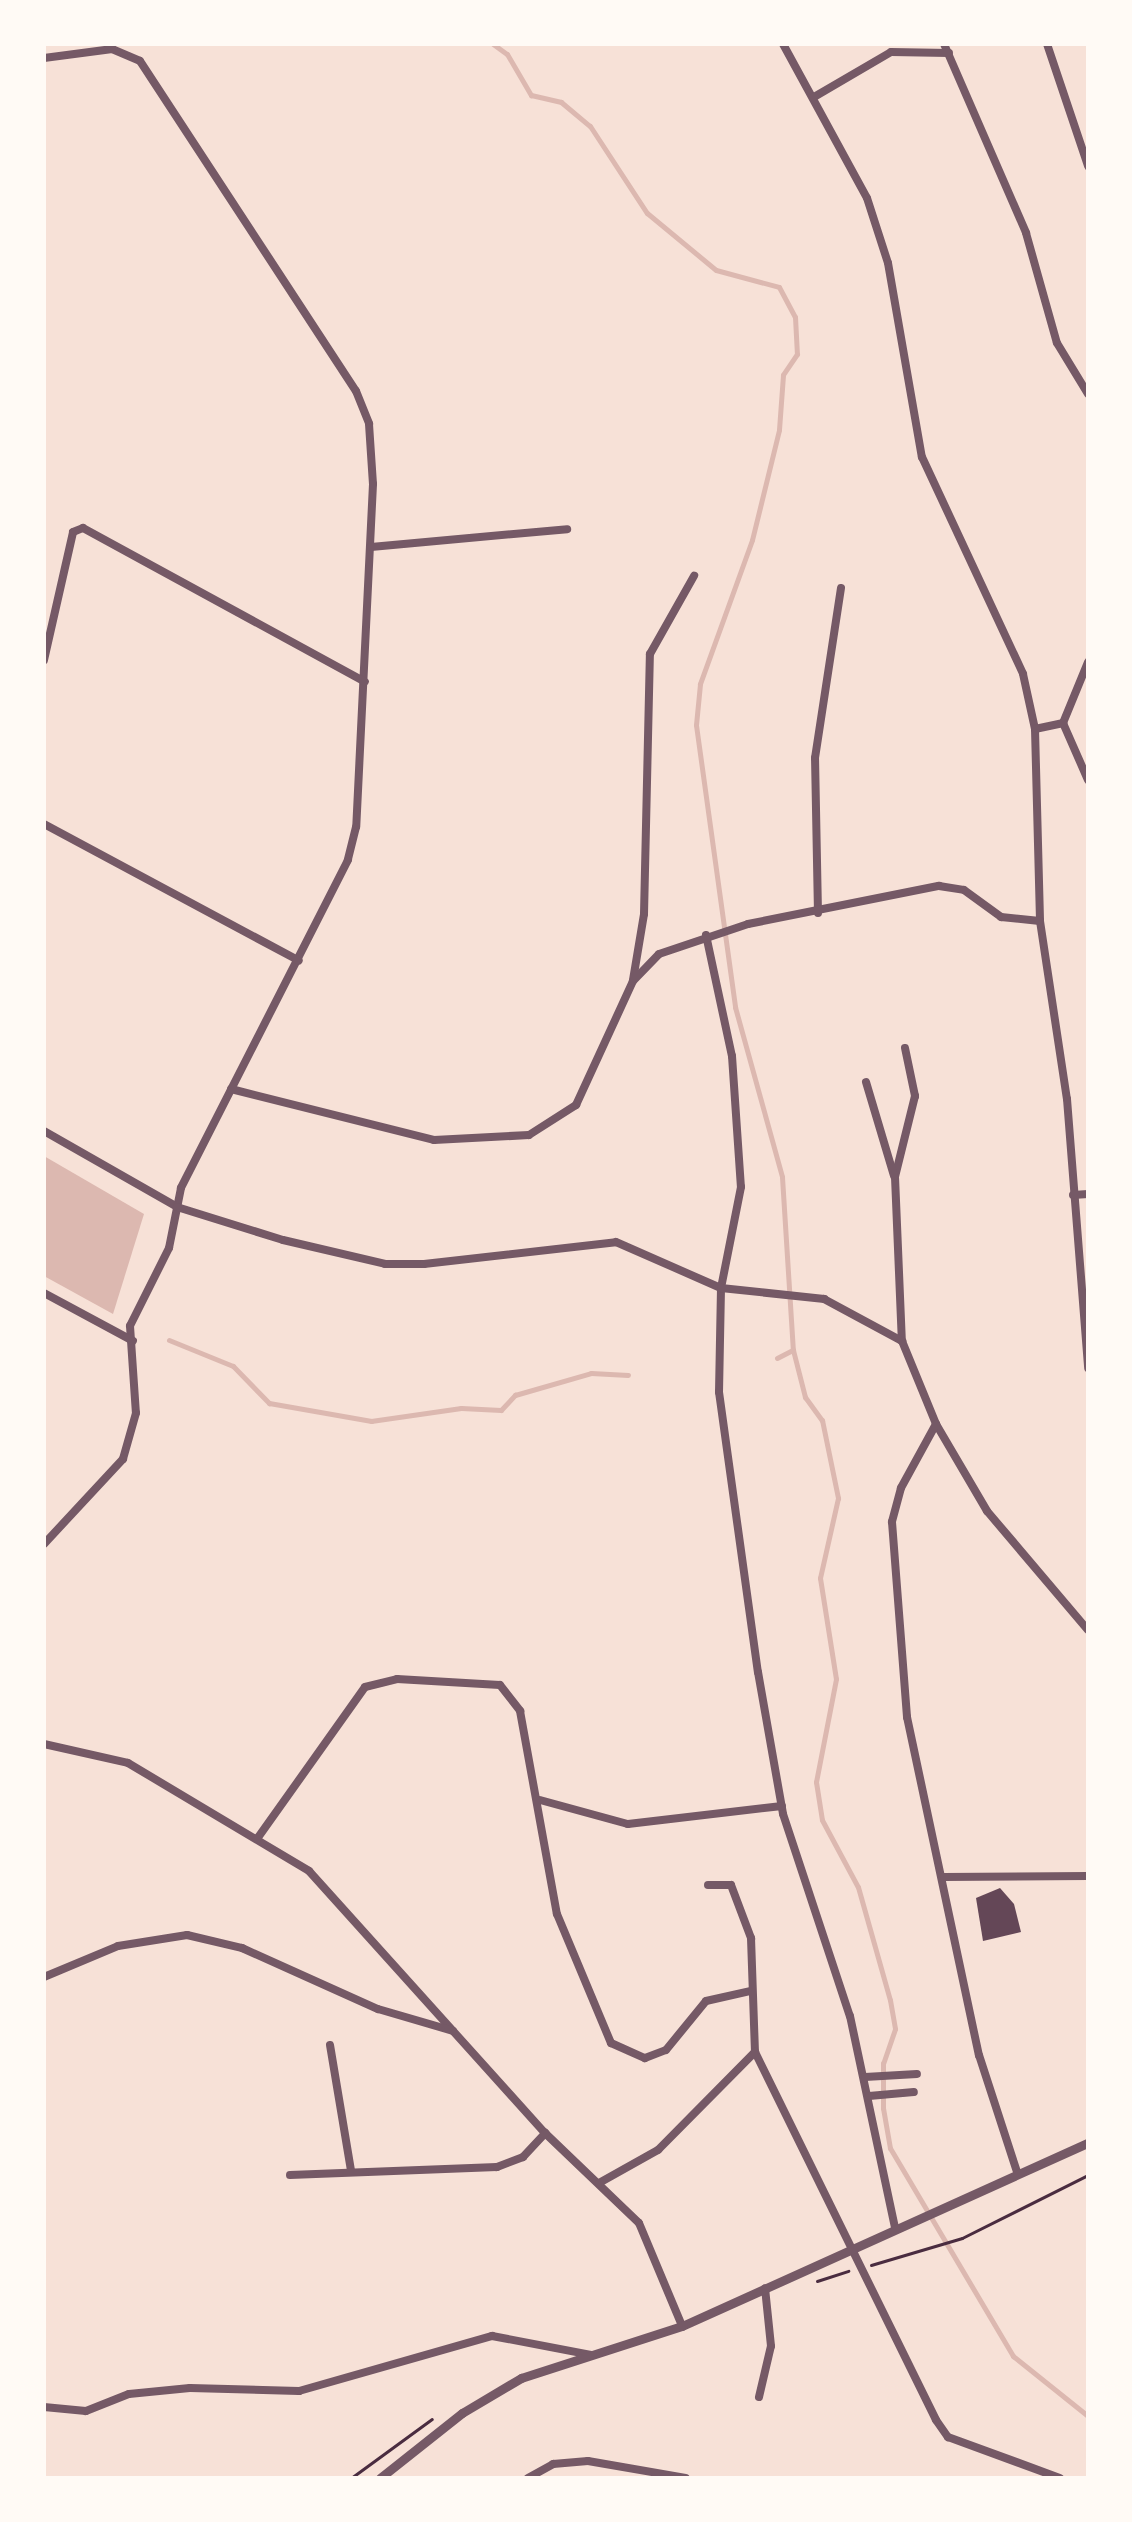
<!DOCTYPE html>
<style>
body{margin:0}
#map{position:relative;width:1132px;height:2522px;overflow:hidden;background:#f7e1d7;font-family:Figtree,sans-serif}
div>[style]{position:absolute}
.water>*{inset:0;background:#dcb8b0}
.stream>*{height:5px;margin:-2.5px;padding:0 2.5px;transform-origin:2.5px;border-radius:2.5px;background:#dcb8b0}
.building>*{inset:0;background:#644757}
.path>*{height:3px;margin:-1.5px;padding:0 1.5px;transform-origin:1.5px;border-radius:1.5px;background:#4a2c40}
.minor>*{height:8px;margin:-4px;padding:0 4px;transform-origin:4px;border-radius:4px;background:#755966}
.tertiary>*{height:9px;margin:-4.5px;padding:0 4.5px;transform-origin:4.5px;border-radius:4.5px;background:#755966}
span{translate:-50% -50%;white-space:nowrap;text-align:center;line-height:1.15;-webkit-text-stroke:6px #fffaf5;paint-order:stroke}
.frame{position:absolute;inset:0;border:46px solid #fffaf5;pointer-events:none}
</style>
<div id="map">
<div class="water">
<div style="clip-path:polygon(44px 1156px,144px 1214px,113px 1314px,44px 1276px)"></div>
</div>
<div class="stream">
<div style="left:493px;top:44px;width:17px;rotate:36deg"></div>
<div style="left:507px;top:54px;width:48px;rotate:59.7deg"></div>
<div style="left:531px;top:95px;width:31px;rotate:13deg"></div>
<div style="left:561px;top:102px;width:38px;rotate:40deg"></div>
<div style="left:590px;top:126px;width:104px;rotate:56.8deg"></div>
<div style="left:647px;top:213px;width:89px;rotate:39.6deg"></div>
<div style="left:716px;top:270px;width:65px;rotate:15.1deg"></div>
<div style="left:779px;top:287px;width:34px;rotate:62deg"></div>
<div style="left:795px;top:317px;width:37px;rotate:87deg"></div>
<div style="left:797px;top:354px;width:25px;rotate:124deg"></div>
<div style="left:783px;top:375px;width:55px;rotate:94.2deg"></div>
<div style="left:779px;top:430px;width:113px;rotate:103.8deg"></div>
<div style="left:752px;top:540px;width:153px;rotate:109.9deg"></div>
<div style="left:700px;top:684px;width:41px;rotate:95.6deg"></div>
<div style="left:696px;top:725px;width:285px;rotate:82.1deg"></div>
<div style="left:735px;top:1007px;width:176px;rotate:74.5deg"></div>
<div style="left:782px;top:1177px;width:173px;rotate:86.4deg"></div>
<div style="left:793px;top:1350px;width:49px;rotate:75.7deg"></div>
<div style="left:805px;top:1397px;width:29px;rotate:54deg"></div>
<div style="left:822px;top:1420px;width:80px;rotate:78.4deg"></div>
<div style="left:838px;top:1498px;width:82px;rotate:102.7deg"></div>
<div style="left:820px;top:1578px;width:102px;rotate:81deg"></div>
<div style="left:836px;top:1679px;width:105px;rotate:101deg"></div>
<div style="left:816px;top:1782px;width:38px;rotate:81deg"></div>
<div style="left:822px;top:1820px;width:76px;rotate:61.8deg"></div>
<div style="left:858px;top:1887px;width:117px;rotate:74.2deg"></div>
<div style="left:890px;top:2000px;width:29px;rotate:80deg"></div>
<div style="left:895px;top:2029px;width:36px;rotate:109deg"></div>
<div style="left:883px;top:2063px;width:45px;rotate:90deg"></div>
<div style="left:883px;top:2108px;width:41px;rotate:80.1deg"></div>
<div style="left:890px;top:2148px;width:242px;rotate:59.4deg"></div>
<div style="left:1013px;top:2356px;width:96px;rotate:38.7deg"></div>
<div style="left:169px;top:1340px;width:69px;rotate:22.1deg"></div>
<div style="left:233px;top:1366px;width:52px;rotate:45.8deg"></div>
<div style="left:269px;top:1403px;width:104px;rotate:10deg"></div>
<div style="left:371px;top:1421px;width:91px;rotate:-8.2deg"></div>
<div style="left:461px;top:1408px;width:40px;rotate:2.9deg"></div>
<div style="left:501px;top:1410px;width:21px;rotate:-47deg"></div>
<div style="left:515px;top:1395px;width:79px;rotate:-16.1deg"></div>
<div style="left:591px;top:1373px;width:37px;rotate:3deg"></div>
<div style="left:777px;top:1358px;width:18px;rotate:-27deg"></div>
</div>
<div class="building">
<div style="clip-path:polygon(1000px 1888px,1014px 1904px,1021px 1932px,983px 1941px,976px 1898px)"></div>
</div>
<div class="path">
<div style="left:871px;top:2265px;width:95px;rotate:-16.5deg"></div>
<div style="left:962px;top:2238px;width:141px;rotate:-26.6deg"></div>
<div style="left:817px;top:2281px;width:33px;rotate:-18deg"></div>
<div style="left:351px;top:2478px;width:100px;rotate:-36.1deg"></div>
</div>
<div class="minor">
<div style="left:783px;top:44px;width:175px;rotate:61.4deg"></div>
<div style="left:867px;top:198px;width:68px;rotate:72.1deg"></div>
<div style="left:888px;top:263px;width:197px;rotate:80.1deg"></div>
<div style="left:922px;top:457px;width:239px;rotate:65deg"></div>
<div style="left:1023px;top:674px;width:56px;rotate:77.7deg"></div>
<div style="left:1035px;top:729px;width:192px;rotate:88.5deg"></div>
<div style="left:1040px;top:921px;width:180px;rotate:81.4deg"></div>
<div style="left:1067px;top:1099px;width:270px;rotate:85.5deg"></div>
<div style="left:944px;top:44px;width:206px;rotate:66.5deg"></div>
<div style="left:1026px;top:233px;width:114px;rotate:74.3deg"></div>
<div style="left:1057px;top:343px;width:60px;rotate:58.7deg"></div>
<div style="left:1047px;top:44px;width:129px;rotate:71.4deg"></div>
<div style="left:44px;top:58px;width:69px;rotate:-7.5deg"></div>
<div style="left:112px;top:49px;width:30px;rotate:23deg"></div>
<div style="left:140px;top:61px;width:394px;rotate:56.8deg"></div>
<div style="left:356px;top:391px;width:35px;rotate:68deg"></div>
<div style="left:369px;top:424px;width:60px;rotate:86.2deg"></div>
<div style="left:373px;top:484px;width:343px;rotate:92.8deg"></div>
<div style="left:356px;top:827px;width:34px;rotate:104deg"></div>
<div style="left:348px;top:860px;width:368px;rotate:117deg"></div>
<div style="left:181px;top:1188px;width:61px;rotate:101.3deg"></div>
<div style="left:169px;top:1248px;width:87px;rotate:116.6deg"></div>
<div style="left:130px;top:1326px;width:87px;rotate:86.1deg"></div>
<div style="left:136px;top:1413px;width:48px;rotate:105.8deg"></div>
<div style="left:123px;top:1459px;width:116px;rotate:132.9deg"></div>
<div style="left:814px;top:97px;width:89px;rotate:-30.3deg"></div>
<div style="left:891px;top:52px;width:58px;rotate:1deg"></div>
<div style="left:371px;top:547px;width:197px;rotate:-5.2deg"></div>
<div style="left:44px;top:660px;width:131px;rotate:-77.2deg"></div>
<div style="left:73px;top:532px;width:11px;rotate:-22deg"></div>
<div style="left:83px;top:528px;width:321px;rotate:28.6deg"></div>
<div style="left:1063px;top:723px;width:66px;rotate:-67.7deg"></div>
<div style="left:1063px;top:723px;width:62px;rotate:66.3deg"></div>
<div style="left:1035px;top:729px;width:29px;rotate:-12deg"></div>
<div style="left:44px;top:824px;width:289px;rotate:28.2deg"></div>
<div style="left:818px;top:913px;width:155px;rotate:-91.1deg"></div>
<div style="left:815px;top:758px;width:172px;rotate:-81.3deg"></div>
<div style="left:706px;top:935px;width:124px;rotate:77.9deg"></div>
<div style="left:732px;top:1056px;width:131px;rotate:86.1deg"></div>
<div style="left:741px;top:1187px;width:103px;rotate:101.2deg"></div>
<div style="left:721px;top:1288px;width:104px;rotate:91.1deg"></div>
<div style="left:719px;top:1392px;width:283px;rotate:82.1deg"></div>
<div style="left:758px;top:1672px;width:144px;rotate:80deg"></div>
<div style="left:783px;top:1814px;width:213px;rotate:71.7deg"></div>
<div style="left:850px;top:2016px;width:216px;rotate:78deg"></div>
<div style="left:633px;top:980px;width:67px;rotate:-80.5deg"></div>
<div style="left:644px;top:914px;width:260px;rotate:-88.7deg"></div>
<div style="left:650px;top:654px;width:90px;rotate:-60.6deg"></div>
<div style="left:905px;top:1048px;width:49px;rotate:78.2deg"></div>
<div style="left:915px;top:1096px;width:83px;rotate:103.9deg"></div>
<div style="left:895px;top:1177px;width:164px;rotate:87.6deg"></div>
<div style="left:902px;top:1341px;width:90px;rotate:67.7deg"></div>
<div style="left:936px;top:1424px;width:101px;rotate:59.6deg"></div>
<div style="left:987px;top:1511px;width:156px;rotate:49.7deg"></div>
<div style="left:866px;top:1082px;width:98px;rotate:73.4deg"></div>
<div style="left:231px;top:1089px;width:209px;rotate:14.1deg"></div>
<div style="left:434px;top:1140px;width:95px;rotate:-3deg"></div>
<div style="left:529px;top:1135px;width:56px;rotate:-32.6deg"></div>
<div style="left:576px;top:1105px;width:136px;rotate:-65.3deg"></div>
<div style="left:633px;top:981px;width:37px;rotate:-46deg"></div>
<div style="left:659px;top:954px;width:94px;rotate:-18.6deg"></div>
<div style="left:748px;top:924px;width:195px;rotate:-11.3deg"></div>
<div style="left:939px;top:886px;width:25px;rotate:9deg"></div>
<div style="left:964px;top:890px;width:46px;rotate:36.1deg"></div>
<div style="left:1001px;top:917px;width:39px;rotate:6deg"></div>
<div style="left:44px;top:1131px;width:153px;rotate:29.7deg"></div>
<div style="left:177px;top:1207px;width:111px;rotate:17.3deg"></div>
<div style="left:283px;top:1240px;width:105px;rotate:13.2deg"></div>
<div style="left:385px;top:1264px;width:39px"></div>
<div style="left:424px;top:1264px;width:193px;rotate:-6.5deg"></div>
<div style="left:616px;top:1242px;width:115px;rotate:23.7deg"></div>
<div style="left:721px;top:1288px;width:104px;rotate:6.1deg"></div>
<div style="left:824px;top:1299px;width:89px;rotate:28.3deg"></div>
<div style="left:1073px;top:1195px;width:15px;rotate:-4deg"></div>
<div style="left:44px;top:1293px;width:101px;rotate:28.3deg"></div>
<div style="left:936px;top:1424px;width:73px;rotate:118.7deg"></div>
<div style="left:901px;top:1488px;width:35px;rotate:105deg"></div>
<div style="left:892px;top:1522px;width:196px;rotate:85.6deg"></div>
<div style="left:907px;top:1717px;width:346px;rotate:78deg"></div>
<div style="left:979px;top:2055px;width:126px;rotate:72deg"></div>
<div style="left:44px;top:1744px;width:86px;rotate:12.7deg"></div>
<div style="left:128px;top:1763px;width:211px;rotate:30.8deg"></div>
<div style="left:309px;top:1871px;width:353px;rotate:48deg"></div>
<div style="left:545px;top:2133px;width:130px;rotate:43.8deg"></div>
<div style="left:639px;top:2223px;width:112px;rotate:67.3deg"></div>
<div style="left:540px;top:1800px;width:91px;rotate:15.3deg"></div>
<div style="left:628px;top:1824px;width:155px;rotate:-6.7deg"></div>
<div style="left:257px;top:1839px;width:186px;rotate:-54.6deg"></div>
<div style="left:365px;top:1687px;width:33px;rotate:-14deg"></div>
<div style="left:397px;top:1679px;width:103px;rotate:3.3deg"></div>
<div style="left:500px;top:1685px;width:33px;rotate:52deg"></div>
<div style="left:520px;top:1711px;width:206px;rotate:79.7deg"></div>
<div style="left:557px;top:1914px;width:140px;rotate:67.3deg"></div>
<div style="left:611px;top:2043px;width:37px;rotate:24deg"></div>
<div style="left:645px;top:2058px;width:22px;rotate:-21deg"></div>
<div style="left:666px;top:2050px;width:63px;rotate:-50.8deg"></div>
<div style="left:706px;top:2001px;width:45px;rotate:-12.8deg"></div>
<div style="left:944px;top:1877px;width:144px;rotate:-0.4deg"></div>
<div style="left:708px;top:1885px;width:23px"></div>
<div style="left:731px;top:1885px;width:57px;rotate:69.3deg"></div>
<div style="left:751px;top:1938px;width:114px;rotate:88deg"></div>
<div style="left:755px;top:2052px;width:410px;rotate:63.8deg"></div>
<div style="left:936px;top:2420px;width:21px;rotate:55deg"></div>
<div style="left:948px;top:2437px;width:119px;rotate:20.1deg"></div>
<div style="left:44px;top:1977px;width:80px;rotate:-22.7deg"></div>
<div style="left:118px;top:1946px;width:70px;rotate:-9.1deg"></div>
<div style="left:187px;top:1935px;width:57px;rotate:13.3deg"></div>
<div style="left:242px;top:1948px;width:149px;rotate:24.2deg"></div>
<div style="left:378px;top:2009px;width:78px;rotate:16.3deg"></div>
<div style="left:330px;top:2045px;width:128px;rotate:80.5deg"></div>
<div style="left:865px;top:2077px;width:52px;rotate:-3.3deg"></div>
<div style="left:869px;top:2096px;width:45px;rotate:-5.1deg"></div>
<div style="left:290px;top:2175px;width:207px;rotate:-2.2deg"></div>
<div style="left:497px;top:2167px;width:28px;rotate:-21deg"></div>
<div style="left:523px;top:2157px;width:33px;rotate:-47deg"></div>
<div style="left:599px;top:2183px;width:68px;rotate:-29.2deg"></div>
<div style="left:658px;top:2150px;width:138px;rotate:-45.3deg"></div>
<div style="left:759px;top:2397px;width:52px;rotate:-76.8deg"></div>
<div style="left:771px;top:2346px;width:58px;rotate:-95.9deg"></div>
<div style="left:44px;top:2407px;width:42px;rotate:5.4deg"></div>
<div style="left:86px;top:2411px;width:46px;rotate:-21.6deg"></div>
<div style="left:129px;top:2394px;width:61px;rotate:-5.6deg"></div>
<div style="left:190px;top:2388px;width:109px;rotate:1.6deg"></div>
<div style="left:299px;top:2391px;width:201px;rotate:-15.9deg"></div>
<div style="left:492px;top:2336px;width:102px;rotate:10.8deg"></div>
<div style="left:528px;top:2478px;width:29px;rotate:-29deg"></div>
<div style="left:553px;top:2464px;width:35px;rotate:-5deg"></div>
<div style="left:588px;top:2461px;width:99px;rotate:9.8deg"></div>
</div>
<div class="tertiary">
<div style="left:380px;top:2478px;width:105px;rotate:-38.4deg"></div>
<div style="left:462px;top:2413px;width:69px;rotate:-30.7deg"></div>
<div style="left:521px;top:2378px;width:169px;rotate:-17.9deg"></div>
<div style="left:682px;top:2326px;width:445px;rotate:-24.3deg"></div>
</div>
<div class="frame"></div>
</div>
